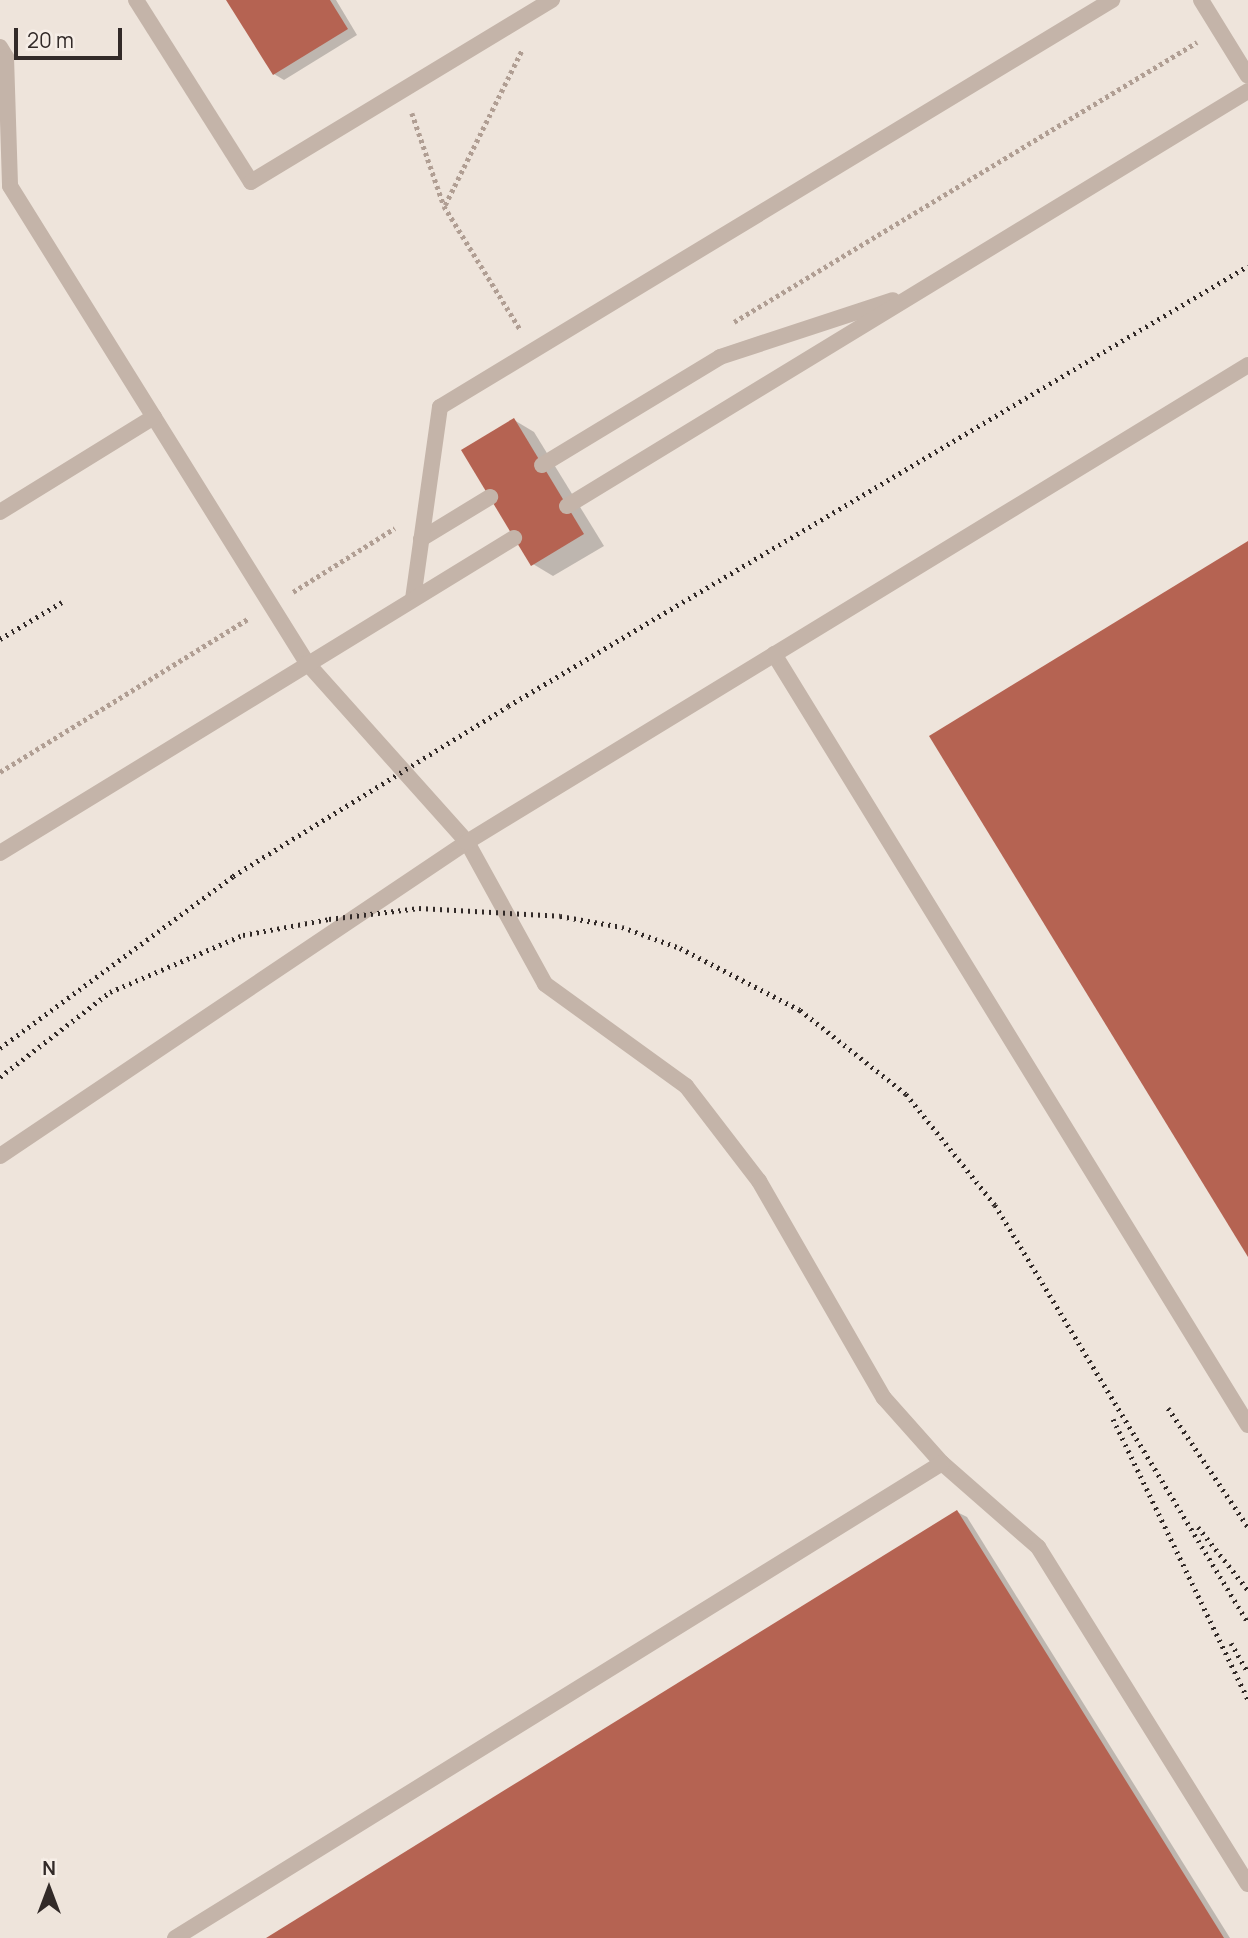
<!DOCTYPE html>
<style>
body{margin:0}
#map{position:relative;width:1248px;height:1938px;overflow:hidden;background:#eee4db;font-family:Manrope,sans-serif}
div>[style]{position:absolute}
.shadow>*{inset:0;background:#0003}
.building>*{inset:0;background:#b56352}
.path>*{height:4.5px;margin-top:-2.25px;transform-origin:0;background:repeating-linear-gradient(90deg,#b09e93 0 3.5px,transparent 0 7px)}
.service>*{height:16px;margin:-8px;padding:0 8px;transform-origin:8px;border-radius:8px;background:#c4b4a9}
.rail>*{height:5px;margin-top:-2.5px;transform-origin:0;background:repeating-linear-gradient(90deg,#322a28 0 2px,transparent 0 7px)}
span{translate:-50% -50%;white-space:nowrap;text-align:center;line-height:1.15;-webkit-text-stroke:6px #f6eee7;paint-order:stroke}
.north{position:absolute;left:14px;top:1854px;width:70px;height:70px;-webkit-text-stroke:5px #f6eee7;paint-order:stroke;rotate:0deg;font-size:19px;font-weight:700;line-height:28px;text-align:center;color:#322a28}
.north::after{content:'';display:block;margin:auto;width:24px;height:32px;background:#322a28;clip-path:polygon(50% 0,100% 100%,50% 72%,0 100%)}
.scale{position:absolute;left:14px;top:28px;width:108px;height:32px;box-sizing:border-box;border:4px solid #322a28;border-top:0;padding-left:9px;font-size:21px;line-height:24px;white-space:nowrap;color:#322a28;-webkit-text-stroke:5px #f6eee7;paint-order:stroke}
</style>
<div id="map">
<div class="shadow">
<div style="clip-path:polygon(228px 0,336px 0,357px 35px,284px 80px,274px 74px)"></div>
<div style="clip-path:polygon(514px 420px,534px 432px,604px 546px,553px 576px,533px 564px)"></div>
<div style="clip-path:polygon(957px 1512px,967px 1517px,1230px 1938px,269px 1938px)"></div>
</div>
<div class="building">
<div style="clip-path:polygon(226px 0,330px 0,348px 29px,273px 75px)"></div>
<div style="clip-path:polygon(514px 418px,584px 534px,531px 566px,461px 450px)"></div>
<div style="clip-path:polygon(1248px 541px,1248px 1257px,929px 736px)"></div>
<div style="clip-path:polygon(957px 1510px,1224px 1938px,266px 1938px)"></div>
</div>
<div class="path">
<div style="left:412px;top:113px;width:98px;rotate:71deg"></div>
<div style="left:444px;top:206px;width:145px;rotate:58.3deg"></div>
<div style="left:445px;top:205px;width:173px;rotate:-63.6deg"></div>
<div style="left:734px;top:322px;width:541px;rotate:-31.16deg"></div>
<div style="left:293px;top:592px;width:120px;rotate:-32.1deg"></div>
<div style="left:0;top:772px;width:293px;rotate:-31.7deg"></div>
</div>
<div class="service">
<div style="left:136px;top:0;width:215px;rotate:57.7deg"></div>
<div style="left:251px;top:182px;width:352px;rotate:-31.2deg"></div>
<div style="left:1201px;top:0;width:89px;rotate:58.3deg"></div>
<div style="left:0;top:47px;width:12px;rotate:59deg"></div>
<div style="left:6px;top:57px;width:129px;rotate:88.2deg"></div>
<div style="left:10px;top:186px;width:562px;rotate:58.09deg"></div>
<div style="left:307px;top:663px;width:240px;rotate:48.2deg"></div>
<div style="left:467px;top:842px;width:162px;rotate:61.2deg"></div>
<div style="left:545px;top:984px;width:174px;rotate:35.9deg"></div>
<div style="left:686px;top:1086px;width:120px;rotate:52.5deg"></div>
<div style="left:759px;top:1181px;width:250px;rotate:60.1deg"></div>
<div style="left:884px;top:1398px;width:87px;rotate:48.3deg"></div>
<div style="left:942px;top:1463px;width:128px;rotate:41.2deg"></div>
<div style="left:1038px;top:1547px;width:397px;rotate:58.1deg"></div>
<div style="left:542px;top:465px;width:208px;rotate:-31.2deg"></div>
<div style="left:720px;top:357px;width:182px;rotate:-18.2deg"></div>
<div style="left:567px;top:506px;width:797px;rotate:-31.36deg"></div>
<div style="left:0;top:512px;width:181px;rotate:-31.7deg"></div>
<div style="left:421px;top:539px;width:81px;rotate:-31.3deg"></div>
<div style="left:413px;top:599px;width:194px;rotate:-82deg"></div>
<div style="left:440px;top:407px;width:786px;rotate:-31.2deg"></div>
<div style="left:774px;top:654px;width:905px;rotate:58.42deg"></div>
<div style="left:0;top:853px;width:603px;rotate:-31.5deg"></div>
<div style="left:0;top:1156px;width:563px;rotate:-33.92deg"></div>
<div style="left:467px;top:842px;width:915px;rotate:-31.41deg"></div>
<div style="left:175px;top:1938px;width:902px;rotate:-31.77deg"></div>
</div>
<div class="rail">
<div style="left:0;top:639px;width:72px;rotate:-30.8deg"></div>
<div style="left:0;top:1048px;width:290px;rotate:-36.4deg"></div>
<div style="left:233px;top:876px;width:323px;rotate:-31.7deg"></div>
<div style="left:508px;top:706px;width:861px;rotate:-30.74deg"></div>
<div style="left:0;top:1077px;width:139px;rotate:-37.7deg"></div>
<div style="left:110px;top:992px;width:145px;rotate:-23.2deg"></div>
<div style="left:243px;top:935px;width:87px;rotate:-10.5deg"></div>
<div style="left:329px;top:919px;width:91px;rotate:-7deg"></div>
<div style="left:419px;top:908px;width:141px;rotate:3.2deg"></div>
<div style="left:560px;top:916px;width:63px;rotate:10.1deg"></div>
<div style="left:622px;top:927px;width:62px;rotate:19.9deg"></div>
<div style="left:680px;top:948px;width:135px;rotate:27.3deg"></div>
<div style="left:800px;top:1010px;width:135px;rotate:38.4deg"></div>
<div style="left:906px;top:1094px;width:142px;rotate:51.3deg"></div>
<div style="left:995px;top:1205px;width:489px;rotate:58.8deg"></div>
<div style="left:1168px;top:1408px;width:143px;rotate:56.1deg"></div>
<div style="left:1113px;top:1419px;width:312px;rotate:64.3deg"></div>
<div style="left:1198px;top:1527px;width:80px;rotate:51.6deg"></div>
<div style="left:1231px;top:1643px;width:34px;rotate:60deg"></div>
</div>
<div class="north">N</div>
<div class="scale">20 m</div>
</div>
